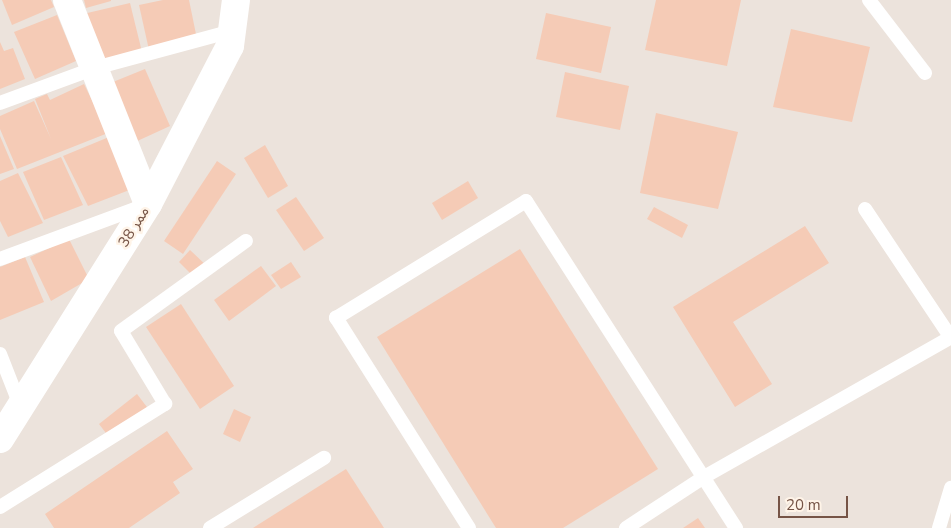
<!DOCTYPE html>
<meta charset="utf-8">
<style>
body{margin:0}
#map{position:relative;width:951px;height:528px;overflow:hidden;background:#fef0e0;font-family:"Nunito Sans","Noto Sans Arabic",sans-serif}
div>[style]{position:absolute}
.industrial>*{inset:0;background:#ece3dc}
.building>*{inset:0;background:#f5cbb6}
.lane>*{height:14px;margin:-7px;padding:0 7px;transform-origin:7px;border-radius:7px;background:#fff}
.street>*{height:28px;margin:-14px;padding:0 14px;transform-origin:14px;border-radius:14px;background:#fff}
span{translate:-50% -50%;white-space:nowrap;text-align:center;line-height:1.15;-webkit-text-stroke:5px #fff4e8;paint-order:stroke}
.street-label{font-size:15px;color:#765446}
.scale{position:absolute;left:778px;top:496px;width:70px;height:22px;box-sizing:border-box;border:2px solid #765446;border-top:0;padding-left:6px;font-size:15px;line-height:18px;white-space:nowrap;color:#765446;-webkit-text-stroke:4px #fff4e8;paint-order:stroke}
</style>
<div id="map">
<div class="industrial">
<div style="clip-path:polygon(0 0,951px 0,951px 528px,0 528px)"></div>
</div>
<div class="building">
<div style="clip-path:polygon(2px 0,51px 0,54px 7px,12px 25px)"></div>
<div style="clip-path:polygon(84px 0,111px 0,111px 1px,86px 8px)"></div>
<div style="clip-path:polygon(163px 0,189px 0,197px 39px,149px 50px,139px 5px)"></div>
<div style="clip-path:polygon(656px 0,741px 0,727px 66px,645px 50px)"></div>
<div style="clip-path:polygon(130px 3px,142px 52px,99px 60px,83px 14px)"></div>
<div style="clip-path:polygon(546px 13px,611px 27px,601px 73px,536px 59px)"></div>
<div style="clip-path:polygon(57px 15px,76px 61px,35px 79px,14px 32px)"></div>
<div style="clip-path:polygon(791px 29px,870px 47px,852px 122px,773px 107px)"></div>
<div style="clip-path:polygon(0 42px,4px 51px,13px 48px,25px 79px,0 89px)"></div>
<div style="clip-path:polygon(145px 69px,170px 126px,133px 143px,108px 84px)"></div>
<div style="clip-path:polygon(565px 72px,629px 86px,620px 130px,556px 117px)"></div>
<div style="clip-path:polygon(84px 84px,108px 133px,17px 169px,0 129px,0 116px,34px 101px,51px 139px,35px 99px,47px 94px,50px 100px)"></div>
<div style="clip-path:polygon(656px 113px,738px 132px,718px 209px,640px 193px)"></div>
<div style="clip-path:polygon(0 136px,14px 169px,0 174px)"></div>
<div style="clip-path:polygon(109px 137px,132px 189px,88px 206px,63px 156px)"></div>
<div style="clip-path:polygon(265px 145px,288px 186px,268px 198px,244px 158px)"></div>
<div style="clip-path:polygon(61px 157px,83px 205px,44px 220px,23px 172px)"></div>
<div style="clip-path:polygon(217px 161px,236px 174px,183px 254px,164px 241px)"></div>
<div style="clip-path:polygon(18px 173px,43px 223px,8px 237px,0 221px,0 181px)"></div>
<div style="clip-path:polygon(468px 181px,478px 198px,442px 220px,432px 203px)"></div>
<div style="clip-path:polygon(296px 197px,324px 238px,304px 251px,276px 210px)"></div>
<div style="clip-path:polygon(654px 207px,688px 225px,682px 238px,647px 219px)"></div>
<div style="clip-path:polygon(805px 226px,829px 263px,733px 322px,772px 384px,735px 407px,673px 307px)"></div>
<div style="clip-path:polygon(69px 239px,89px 279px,51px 301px,30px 257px)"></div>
<div style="clip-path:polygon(520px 249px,658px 469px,563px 528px,496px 528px,377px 337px)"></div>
<div style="clip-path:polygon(190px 250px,208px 267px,196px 279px,179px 262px)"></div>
<div style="clip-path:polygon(25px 257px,44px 302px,0 320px,0 267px)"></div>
<div style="clip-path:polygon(291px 262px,301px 277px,281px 289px,271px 275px)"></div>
<div style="clip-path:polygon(261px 266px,276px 286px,229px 321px,214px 300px)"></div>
<div style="clip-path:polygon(181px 304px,234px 386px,200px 409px,146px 327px)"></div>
<div style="clip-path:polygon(137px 394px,150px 411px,112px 441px,99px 424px)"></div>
<div style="clip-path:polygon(234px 409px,251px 417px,240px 442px,223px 434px)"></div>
<div style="clip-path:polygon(167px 431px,193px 469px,173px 482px,180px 493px,129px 528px,54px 528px,45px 514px)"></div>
<div style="clip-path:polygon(346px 469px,384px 528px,253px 528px)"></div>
<div style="clip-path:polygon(698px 518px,705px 528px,683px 528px)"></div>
</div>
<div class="lane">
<div style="left:869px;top:0;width:92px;rotate:52.5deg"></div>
<div style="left:0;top:103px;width:101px;rotate:-20.2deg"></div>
<div style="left:95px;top:68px;width:142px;rotate:-15.1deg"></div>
<div style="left:865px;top:209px;width:155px;rotate:56.3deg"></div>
<div style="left:0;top:259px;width:153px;rotate:-20.3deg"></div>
<div style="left:0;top:354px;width:55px;rotate:68.6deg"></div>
<div style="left:0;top:507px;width:195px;rotate:-32deg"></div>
<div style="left:165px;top:404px;width:85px;rotate:-121.1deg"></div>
<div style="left:121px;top:331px;width:154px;rotate:-35.8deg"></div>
<div style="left:210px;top:528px;width:134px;rotate:-31.6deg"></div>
<div style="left:469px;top:528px;width:249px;rotate:-122.3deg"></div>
<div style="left:336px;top:318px;width:223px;rotate:-31.6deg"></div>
<div style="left:526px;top:201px;width:389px;rotate:57.3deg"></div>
<div style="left:626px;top:528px;width:93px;rotate:-33.2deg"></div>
<div style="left:704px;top:477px;width:284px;rotate:-29.5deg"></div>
<div style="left:939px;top:528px;width:42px;rotate:-73.3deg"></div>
</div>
<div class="street">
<div style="left:67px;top:0;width:219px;rotate:68.3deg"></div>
<div style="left:0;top:439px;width:278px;rotate:-57.8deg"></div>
<div style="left:148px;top:204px;width:178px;rotate:-62.6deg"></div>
<div style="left:230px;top:46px;width:46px;rotate:-82.6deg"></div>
</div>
<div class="street-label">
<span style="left:134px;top:227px;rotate:-58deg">ممر 38</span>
</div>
<div class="scale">20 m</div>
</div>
